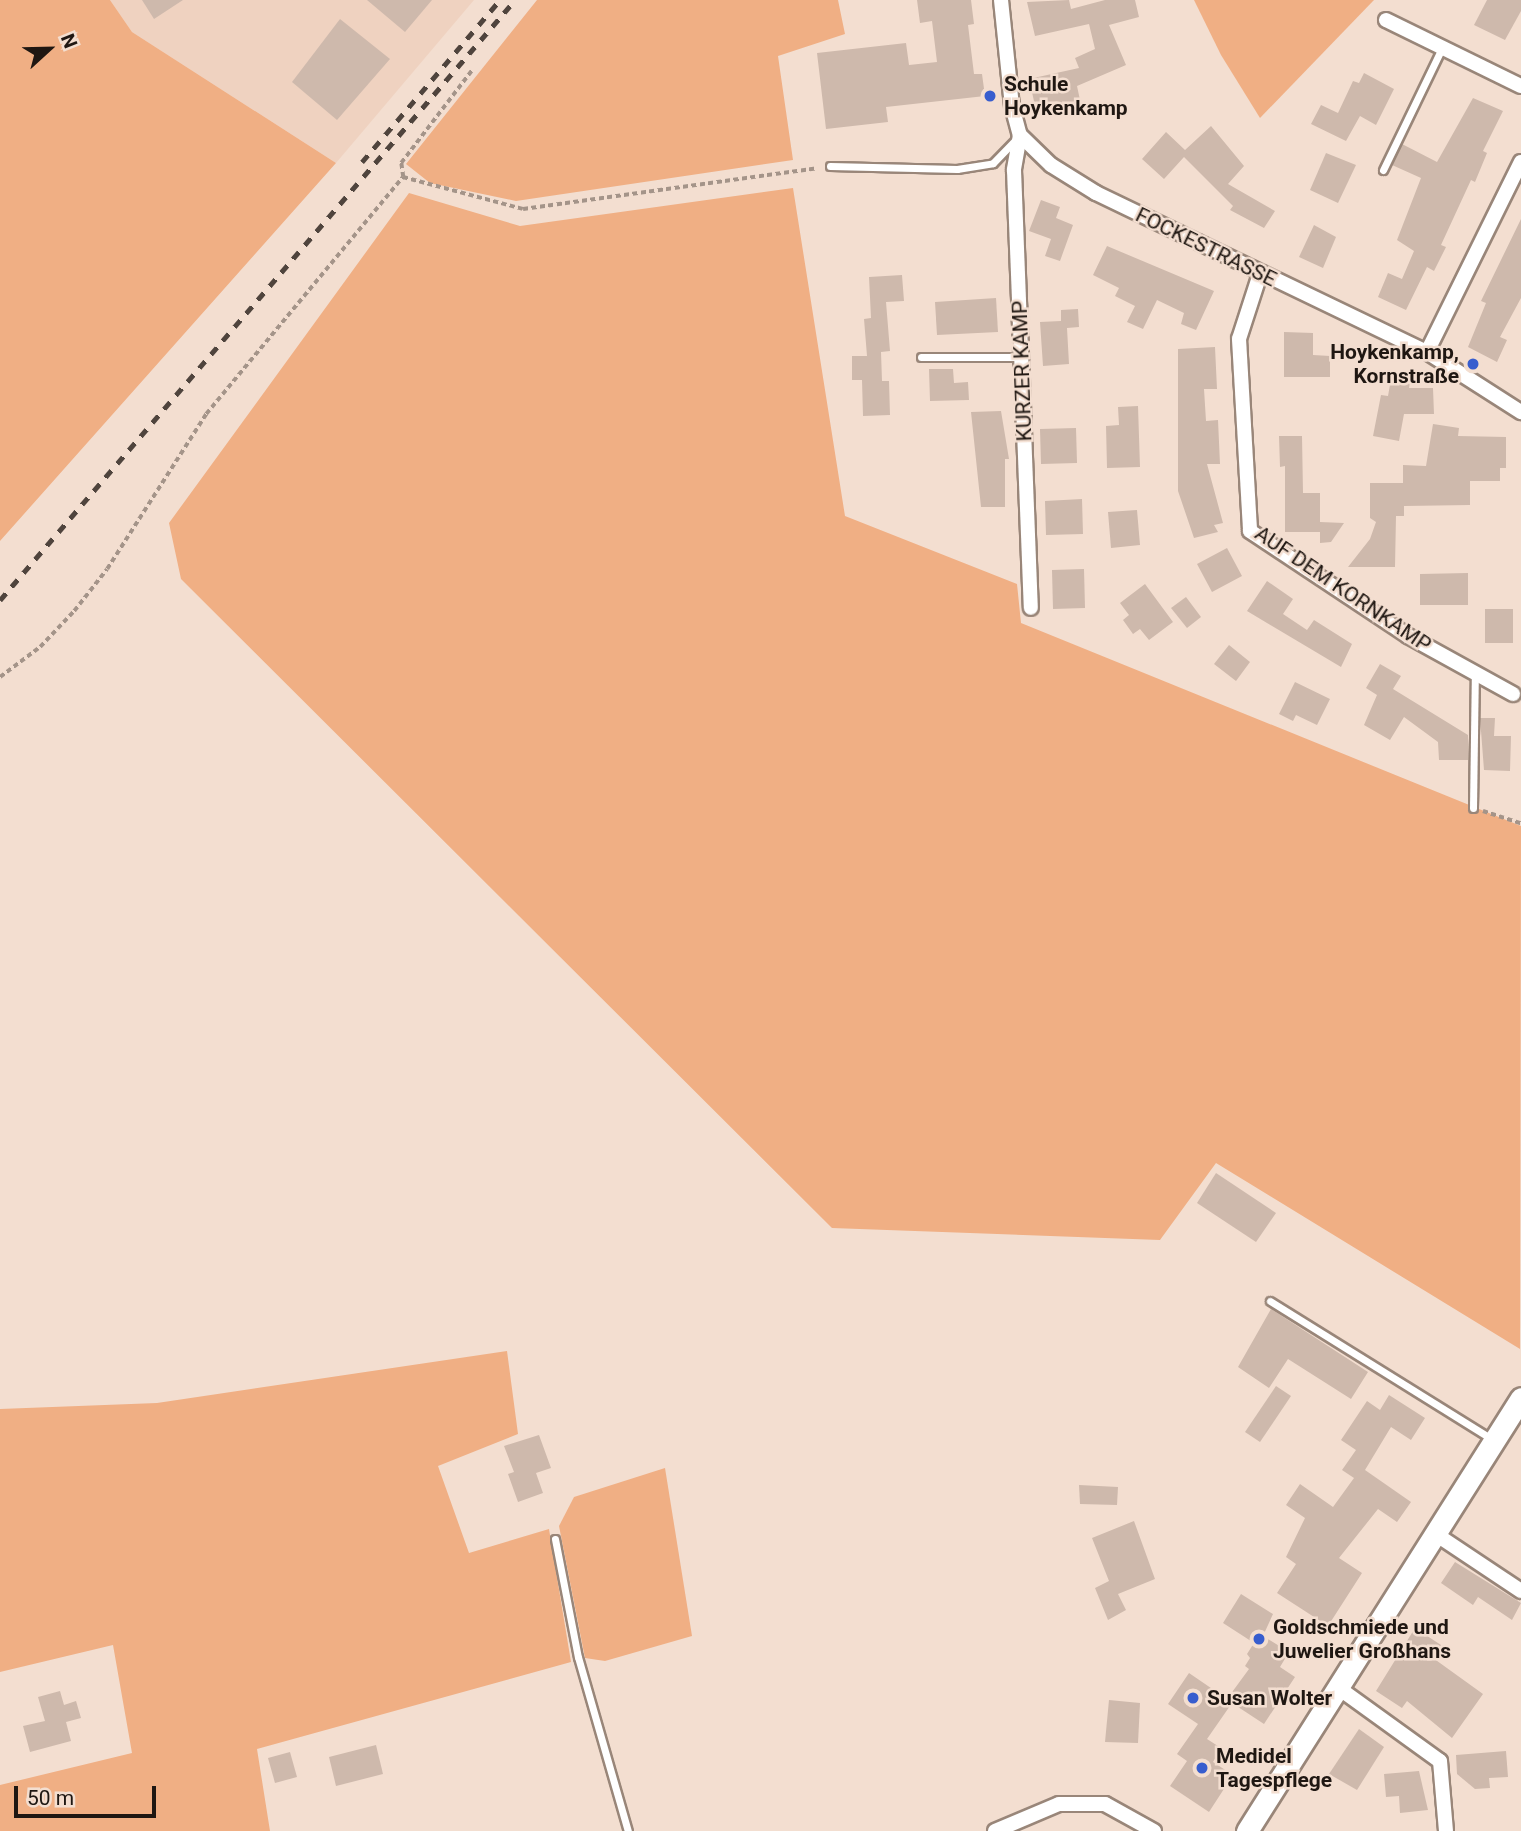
<!DOCTYPE html>
<meta charset="utf-8">
<style>
body{margin:0}
#map{position:relative;width:1521px;height:1831px;overflow:hidden;background:#f3ded0;font-family:Roboto,sans-serif}
div>[style]{position:absolute}
.built>*{inset:0;background:#efd2c0}
.green>*{inset:0;background:#f0af84}
.building>*{inset:0;background:#ceb9ac}
.path>*{height:3.5px;margin-top:-1.75px;transform-origin:0;background:repeating-linear-gradient(90deg,#a49489 0 5px,transparent 0 8.5px)}
.roads{filter:drop-shadow(2px 0 #998679) drop-shadow(-2px 0 #998679) drop-shadow(0 2px #998679) drop-shadow(0 -2px #998679)}
.service>*{height:7px;margin:-3.5px;padding:0 3.5px;transform-origin:3.5px;border-radius:3.5px;background:#fff}
.minor>*{height:14px;margin:-7px;padding:0 7px;transform-origin:7px;border-radius:7px;background:#fff}
.secondary>*{height:21px;margin:-10.5px;padding:0 10.5px;transform-origin:10.5px;border-radius:10.5px;background:#fff}
.rail>*{height:5px;margin-top:-2.5px;transform-origin:0;background:repeating-linear-gradient(90deg,#4f443d 0 9px,transparent 0 18px)}
.dots>*{width:19px;height:19px;translate:-50% -50%;box-sizing:border-box;border:4px solid #f3ded0;border-radius:50%}
span{translate:-50% -50%;white-space:nowrap;text-align:center;line-height:1.15;-webkit-text-stroke:5px #f3ded0;paint-order:stroke}
.poi-label{font-size:21px;color:#1f1712;font-weight:700}
.left{translate:0 -50%;text-align:left}
.right{translate:-100% -50%;text-align:right}
.street-label{font-size:21px;color:#1f1712}
.north{position:absolute;left:14px;top:14px;width:70px;height:70px;-webkit-text-stroke:5px #f3ded0;paint-order:stroke;rotate:68deg;font-size:19px;font-weight:700;line-height:28px;text-align:center;color:#1f1712}
.north::after{content:'';display:block;margin:auto;width:24px;height:32px;background:#1f1712;clip-path:polygon(50% 0,100% 100%,50% 72%,0 100%)}
.scale{position:absolute;left:14px;top:1786px;width:142px;height:32px;box-sizing:border-box;border:4px solid #1f1712;border-top:0;padding-left:9px;font-size:21px;line-height:24px;white-space:nowrap;color:#1f1712;-webkit-text-stroke:5px #f3ded0;paint-order:stroke}
</style>
<div id="map">
<div class="built">
<div style="clip-path:polygon(110px 0,474px 0,336px 163px,132px 32px)"></div>
</div>
<div class="green">
<div style="clip-path:polygon(0 0,110px 0,132px 32px,336px 163px,0 541px)"></div>
<div style="clip-path:polygon(537px 0,838px 0,845px 34px,778px 56px,793px 160px,516px 201px,430px 183px,406px 164px)"></div>
<div style="clip-path:polygon(1194px 0,1374px 0,1260px 118px,1221px 55px)"></div>
<div style="clip-path:polygon(793px 188px,845px 516px,1017px 584px,1021px 623px,1521px 826px,1520px 1349px,1216px 1163px,1160px 1240px,832px 1228px,181px 579px,169px 523px,409px 193px,520px 226px)"></div>
<div style="clip-path:polygon(507px 1351px,518px 1434px,438px 1466px,469px 1553px,549px 1529px,571px 1662px,257px 1749px,270px 1831px,0 1831px,0 1785px,132px 1753px,113px 1645px,0 1672px,0 1409px,157px 1403px)"></div>
<div style="clip-path:polygon(665px 1468px,692px 1636px,605px 1661px,585px 1658px,559px 1526px,574px 1497px)"></div>
</div>
<div class="building">
<div style="clip-path:polygon(142px 0,183px 0,154px 19px)"></div>
<div style="clip-path:polygon(367px 0,432px 0,405px 32px)"></div>
<div style="clip-path:polygon(917px 0,971px 0,974px 24px,968px 25px,974px 74px,982px 74px,985px 96px,886px 107px,888px 122px,826px 129px,817px 53px,906px 43px,909px 65px,937px 62px,932px 21px,920px 23px)"></div>
<div style="clip-path:polygon(1069px 0,1071px 9px,1105px 0,1135px 0,1139px 17px,1109px 25px,1126px 65px,1077px 86px,1080px 100px,1036px 110px,1029px 79px,1079px 68px,1075px 58px,1095px 49px,1089px 24px,1035px 36px,1027px 2px)"></div>
<div style="clip-path:polygon(1487px 0,1521px 0,1521px 11px,1505px 40px,1474px 25px)"></div>
<div style="clip-path:polygon(340px 19px,390px 59px,337px 120px,292px 82px)"></div>
<div style="clip-path:polygon(1364px 73px,1394px 89px,1376px 125px,1360px 116px,1346px 141px,1311px 124px,1321px 105px,1338px 113px,1353px 81px,1359px 83px)"></div>
<div style="clip-path:polygon(1473px 98px,1503px 111px,1483px 151px,1487px 153px,1475px 182px,1471px 180px,1441px 245px,1446px 247px,1434px 271px,1427px 267px,1406px 310px,1378px 297px,1388px 273px,1402px 279px,1414px 251px,1397px 240px,1421px 178px,1392px 165px,1402px 144px,1437px 162px)"></div>
<div style="clip-path:polygon(1211px 126px,1244px 166px,1228px 184px,1275px 211px,1264px 228px,1230px 210px,1233px 206px,1184px 157px,1164px 179px,1142px 159px,1166px 132px,1185px 150px)"></div>
<div style="clip-path:polygon(1326px 153px,1356px 165px,1338px 203px,1310px 190px)"></div>
<div style="clip-path:polygon(1041px 200px,1060px 207px,1056px 218px,1073px 225px,1060px 261px,1045px 256px,1051px 239px,1029px 231px)"></div>
<div style="clip-path:polygon(1521px 219px,1521px 298px,1500px 337px,1507px 340px,1497px 362px,1468px 347px,1486px 303px,1481px 301px)"></div>
<div style="clip-path:polygon(1314px 225px,1336px 237px,1323px 268px,1299px 257px)"></div>
<div style="clip-path:polygon(1107px 246px,1214px 291px,1196px 330px,1181px 324px,1184px 313px,1157px 300px,1143px 329px,1127px 322px,1135px 306px,1115px 296px,1119px 288px,1093px 275px)"></div>
<div style="clip-path:polygon(902px 275px,904px 301px,886px 302px,890px 351px,881px 352px,882px 381px,889px 381px,890px 415px,863px 416px,862px 380px,852px 380px,852px 356px,867px 356px,864px 319px,871px 318px,869px 277px)"></div>
<div style="clip-path:polygon(996px 298px,998px 332px,937px 335px,935px 302px)"></div>
<div style="clip-path:polygon(1078px 309px,1079px 327px,1067px 328px,1069px 364px,1043px 366px,1040px 322px,1061px 321px,1061px 310px)"></div>
<div style="clip-path:polygon(1284px 332px,1313px 333px,1313px 355px,1330px 356px,1330px 377px,1284px 377px)"></div>
<div style="clip-path:polygon(1215px 347px,1217px 389px,1204px 389px,1206px 421px,1218px 420px,1220px 464px,1207px 464px,1223px 523px,1214px 525px,1218px 532px,1194px 538px,1178px 491px,1178px 349px)"></div>
<div style="clip-path:polygon(929px 369px,953px 369px,954px 383px,968px 382px,969px 400px,930px 401px)"></div>
<div style="clip-path:polygon(1391px 379px,1410px 382px,1409px 388px,1433px 388px,1434px 414px,1404px 414px,1399px 441px,1373px 436px,1381px 395px,1388px 396px)"></div>
<div style="clip-path:polygon(1138px 406px,1140px 467px,1107px 468px,1106px 426px,1119px 425px,1118px 407px)"></div>
<div style="clip-path:polygon(1001px 411px,1009px 459px,1005px 459px,1005px 507px,981px 507px,971px 412px)"></div>
<div style="clip-path:polygon(1433px 424px,1459px 428px,1458px 436px,1506px 437px,1506px 468px,1500px 468px,1500px 481px,1470px 481px,1470px 505px,1404px 506px,1404px 516px,1396px 516px,1395px 567px,1348px 567px,1370px 539px,1376px 522px,1370px 518px,1370px 483px,1403px 483px,1403px 465px,1426px 466px)"></div>
<div style="clip-path:polygon(1076px 428px,1077px 463px,1041px 464px,1040px 429px)"></div>
<div style="clip-path:polygon(1279px 436px,1302px 436px,1303px 493px,1320px 493px,1320px 532px,1285px 532px,1285px 466px,1280px 467px)"></div>
<div style="clip-path:polygon(1082px 499px,1083px 534px,1046px 535px,1045px 501px)"></div>
<div style="clip-path:polygon(1137px 510px,1140px 545px,1111px 548px,1108px 512px)"></div>
<div style="clip-path:polygon(1320px 522px,1344px 523px,1331px 542px,1320px 543px)"></div>
<div style="clip-path:polygon(1227px 548px,1242px 576px,1212px 592px,1197px 564px)"></div>
<div style="clip-path:polygon(1084px 569px,1085px 608px,1053px 609px,1052px 570px)"></div>
<div style="clip-path:polygon(1468px 573px,1468px 605px,1420px 605px,1420px 574px)"></div>
<div style="clip-path:polygon(1267px 581px,1293px 599px,1283px 614px,1307px 630px,1314px 620px,1352px 644px,1341px 667px,1247px 611px)"></div>
<div style="clip-path:polygon(1145px 584px,1173px 622px,1149px 640px,1140px 629px,1133px 634px,1123px 620px,1129px 615px,1120px 603px)"></div>
<div style="clip-path:polygon(1186px 597px,1201px 617px,1187px 628px,1171px 608px)"></div>
<div style="clip-path:polygon(1485px 609px,1513px 609px,1513px 643px,1485px 643px)"></div>
<div style="clip-path:polygon(1229px 645px,1250px 662px,1236px 681px,1214px 664px)"></div>
<div style="clip-path:polygon(1380px 664px,1401px 676px,1393px 689px,1468px 735px,1468px 760px,1439px 760px,1438px 742px,1404px 717px,1390px 740px,1364px 725px,1377px 695px,1366px 688px)"></div>
<div style="clip-path:polygon(1295px 682px,1330px 699px,1317px 725px,1296px 715px,1293px 721px,1279px 714px)"></div>
<div style="clip-path:polygon(1480px 718px,1495px 718px,1494px 736px,1511px 736px,1510px 771px,1484px 770px)"></div>
<div style="clip-path:polygon(1216px 1173px,1276px 1213px,1256px 1242px,1197px 1203px)"></div>
<div style="clip-path:polygon(1271px 1309px,1368px 1372px,1351px 1399px,1288px 1359px,1269px 1388px,1238px 1367px)"></div>
<div style="clip-path:polygon(1276px 1386px,1291px 1396px,1260px 1442px,1245px 1432px)"></div>
<div style="clip-path:polygon(1389px 1395px,1425px 1418px,1411px 1440px,1391px 1427px,1365px 1470px,1411px 1502px,1397px 1522px,1378px 1509px,1339px 1558px,1362px 1573px,1328px 1626px,1277px 1593px,1296px 1564px,1286px 1557px,1305px 1518px,1286px 1505px,1300px 1484px,1333px 1507px,1354px 1478px,1342px 1470px,1356px 1450px,1341px 1440px,1367px 1401px,1380px 1410px)"></div>
<div style="clip-path:polygon(539px 1435px,551px 1468px,536px 1473px,543px 1493px,518px 1502px,508px 1474px,514px 1472px,504px 1446px)"></div>
<div style="clip-path:polygon(1079px 1485px,1118px 1487px,1117px 1505px,1080px 1504px)"></div>
<div style="clip-path:polygon(1134px 1521px,1155px 1579px,1118px 1594px,1126px 1610px,1108px 1620px,1095px 1588px,1109px 1581px,1092px 1538px)"></div>
<div style="clip-path:polygon(1455px 1562px,1521px 1603px,1512px 1620px,1478px 1597px,1473px 1605px,1441px 1583px)"></div>
<div style="clip-path:polygon(1241px 1594px,1273px 1614px,1263px 1636px,1289px 1652px,1280px 1667px,1295px 1677px,1264px 1724px,1232px 1703px,1207px 1739px,1221px 1748px,1213px 1762px,1233px 1775px,1209px 1812px,1170px 1786px,1187px 1761px,1177px 1754px,1198px 1724px,1168px 1704px,1189px 1673px,1227px 1699px,1249px 1669px,1245px 1666px,1250px 1658px,1247px 1654px,1254px 1643px,1223px 1623px)"></div>
<div style="clip-path:polygon(1415px 1628px,1441px 1645px,1433px 1658px,1483px 1694px,1452px 1738px,1407px 1701px,1402px 1708px,1376px 1691px)"></div>
<div style="clip-path:polygon(60px 1691px,64px 1705px,76px 1701px,81px 1718px,66px 1722px,71px 1741px,30px 1752px,23px 1726px,45px 1721px,38px 1697px)"></div>
<div style="clip-path:polygon(1109px 1700px,1140px 1703px,1138px 1743px,1105px 1742px)"></div>
<div style="clip-path:polygon(1359px 1729px,1384px 1747px,1357px 1790px,1329px 1774px)"></div>
<div style="clip-path:polygon(376px 1745px,383px 1774px,336px 1786px,329px 1757px)"></div>
<div style="clip-path:polygon(1506px 1751px,1508px 1777px,1489px 1778px,1490px 1788px,1475px 1789px,1457px 1774px,1456px 1755px)"></div>
<div style="clip-path:polygon(290px 1752px,297px 1777px,275px 1783px,268px 1758px)"></div>
<div style="clip-path:polygon(1419px 1771px,1428px 1810px,1400px 1813px,1399px 1796px,1386px 1797px,1384px 1774px)"></div>
</div>
<div class="path">
<div style="left:403px;top:177px;width:124px;rotate:14.9deg"></div>
<div style="left:523px;top:209px;width:297px;rotate:-7.9deg"></div>
<div style="left:403px;top:177px;width:14px;rotate:-98deg"></div>
<div style="left:401px;top:163px;width:117px;rotate:-52.6deg"></div>
<div style="left:0;top:677px;width:50px;rotate:-36.9deg"></div>
<div style="left:40px;top:647px;width:50px;rotate:-46.6deg"></div>
<div style="left:74px;top:611px;width:53px;rotate:-51.8deg"></div>
<div style="left:107px;top:569px;width:184px;rotate:-57.4deg"></div>
<div style="left:206px;top:414px;width:308px;rotate:-50.3deg"></div>
<div style="left:1483px;top:811px;width:40px;rotate:18deg"></div>
</div>
<div class="roads">
<div class="service">
<div style="left:830px;top:166px;width:127px;rotate:1.4deg"></div>
<div style="left:957px;top:169px;width:36px;rotate:-9deg"></div>
<div style="left:993px;top:163px;width:35px;rotate:-46deg"></div>
<div style="left:1383px;top:170px;width:136px;rotate:-64.2deg"></div>
<div style="left:921px;top:357px;width:100px"></div>
<div style="left:1473px;top:808px;width:135px;rotate:-89.2deg"></div>
<div style="left:1270px;top:1301px;width:261px;rotate:31.9deg"></div>
<div style="left:555px;top:1539px;width:120px;rotate:79deg"></div>
<div style="left:578px;top:1657px;width:181px;rotate:74deg"></div>
</div>
<div class="minor">
<div style="left:1001px;top:0;width:107px;rotate:84.1deg"></div>
<div style="left:1012px;top:106px;width:30px;rotate:75deg"></div>
<div style="left:1020px;top:135px;width:43px;rotate:44.1deg"></div>
<div style="left:1051px;top:165px;width:53px;rotate:31.9deg"></div>
<div style="left:1096px;top:193px;width:367px;rotate:25.7deg"></div>
<div style="left:1427px;top:352px;width:112px;rotate:32.6deg"></div>
<div style="left:1386px;top:20px;width:150px;rotate:26.1deg"></div>
<div style="left:1020px;top:135px;width:36px;rotate:100deg"></div>
<div style="left:1014px;top:170px;width:438px;rotate:87.8deg"></div>
<div style="left:1260px;top:274px;width:68px;rotate:107.9deg"></div>
<div style="left:1239px;top:339px;width:192px;rotate:86.7deg"></div>
<div style="left:1250px;top:531px;width:190px;rotate:33.6deg"></div>
<div style="left:1408px;top:636px;width:120px;rotate:28.9deg"></div>
<div style="left:1427px;top:352px;width:212px;rotate:-63.7deg"></div>
<div style="left:1437px;top:1535px;width:101px;rotate:33.7deg"></div>
<div style="left:1340px;top:1689px;width:123px;rotate:35.8deg"></div>
<div style="left:1440px;top:1761px;width:70px;rotate:85.1deg"></div>
<div style="left:995px;top:1831px;width:69px;rotate:-22.9deg"></div>
<div style="left:1059px;top:1804px;width:46px"></div>
<div style="left:1105px;top:1804px;width:56px;rotate:28.9deg"></div>
</div>
<div class="secondary">
<div style="left:1247px;top:1831px;width:512px;rotate:-57.67deg"></div>
</div>
</div>
<div class="rail">
<div style="left:362px;top:162px;width:213px;rotate:-49.6deg"></div>
<div style="left:0;top:600px;width:791px;rotate:-49.36deg"></div>
</div>
<div class="dots">
<div style="left:990px;top:96px;background:#375dce"></div>
<div style="left:1473px;top:364px;background:#375dce"></div>
<div style="left:1259px;top:1639px;background:#375dce"></div>
<div style="left:1193px;top:1698px;background:#375dce"></div>
<div style="left:1202px;top:1768px;background:#375dce"></div>
</div>
<div class="poi-label">
<span class="left" style="left:1004px;top:96px">Schule<br>Hoykenkamp</span>
<span class="right" style="left:1459px;top:364px">Hoykenkamp,<br>Kornstraße</span>
<span class="left" style="left:1273px;top:1639px">Goldschmiede und<br>Juwelier Großhans</span>
<span class="left" style="left:1207px;top:1698px">Susan Wolter</span>
<span class="left" style="left:1216px;top:1768px">Medidel<br>Tagespflege</span>
</div>
<div class="street-label">
<span style="left:1206px;top:247px;rotate:26deg">FOCKESTRASSE</span>
<span style="left:1022px;top:371px;rotate:-92deg">KURZER KAMP</span>
<span style="left:1343px;top:589px;rotate:34deg">AUF DEM KORNKAMP</span>
</div>
<div class="north">N</div>
<div class="scale">50 m</div>
</div>
